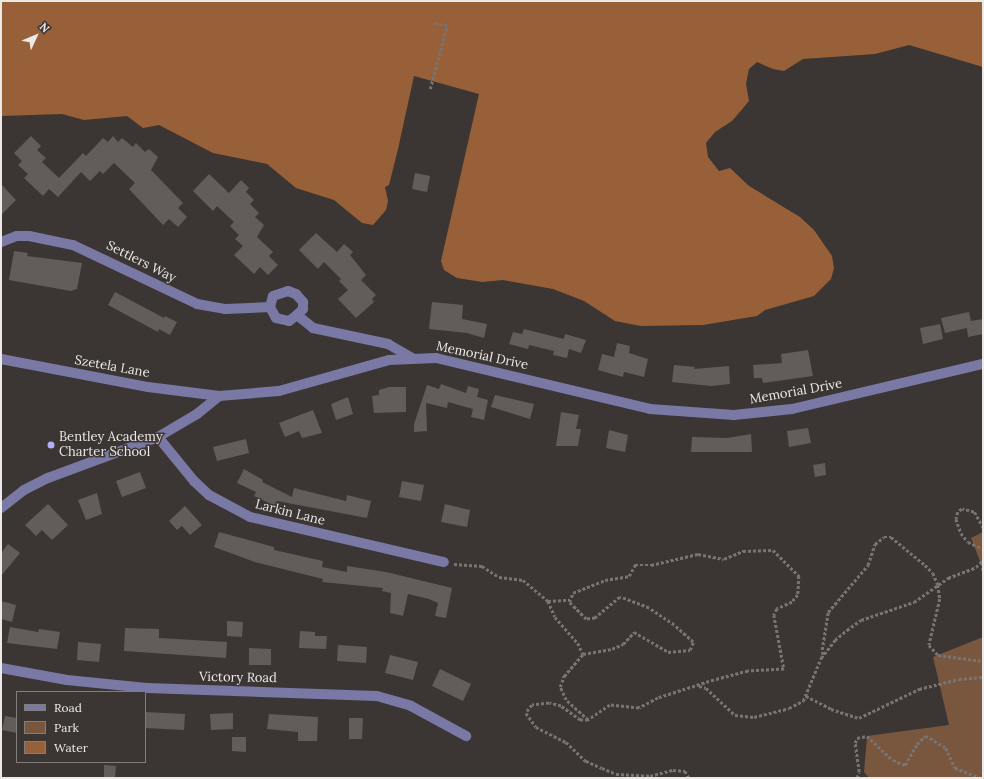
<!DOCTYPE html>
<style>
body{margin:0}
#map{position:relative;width:984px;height:779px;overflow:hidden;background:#3b3633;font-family:Lora,serif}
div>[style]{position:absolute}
.green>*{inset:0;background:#79563e}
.water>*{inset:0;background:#976038}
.building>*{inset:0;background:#625d5a}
.path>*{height:2.5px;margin-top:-1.25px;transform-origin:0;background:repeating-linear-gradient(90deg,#797472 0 3px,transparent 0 5px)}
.minor>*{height:10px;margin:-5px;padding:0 5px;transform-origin:5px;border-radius:5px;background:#7a78a5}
.dots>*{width:11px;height:11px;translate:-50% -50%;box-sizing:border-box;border:2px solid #3b3633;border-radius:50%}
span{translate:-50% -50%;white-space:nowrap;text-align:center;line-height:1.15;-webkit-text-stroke:3px #3b3633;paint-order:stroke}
.street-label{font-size:13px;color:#ece9e7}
.poi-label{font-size:13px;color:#ece9e7}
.left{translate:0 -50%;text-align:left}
.frame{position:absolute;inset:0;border:2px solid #ece9e7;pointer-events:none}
.legend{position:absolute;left:16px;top:691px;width:130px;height:72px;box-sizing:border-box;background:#3b3633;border:1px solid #827e7b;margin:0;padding:5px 7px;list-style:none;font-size:12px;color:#ece9e7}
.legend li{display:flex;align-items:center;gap:8px;height:20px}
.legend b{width:20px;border:1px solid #827e7b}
.north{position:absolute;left:16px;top:16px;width:40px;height:40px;-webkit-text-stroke:3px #3b3633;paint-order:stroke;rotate:46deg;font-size:11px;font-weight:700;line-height:16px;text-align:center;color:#ece9e7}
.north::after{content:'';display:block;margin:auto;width:14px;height:18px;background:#ece9e7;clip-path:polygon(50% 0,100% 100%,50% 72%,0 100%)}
</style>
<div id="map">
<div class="green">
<div style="clip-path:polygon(983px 532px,983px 569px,971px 538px)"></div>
<div style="clip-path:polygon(983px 637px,983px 778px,869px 778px,864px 772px,867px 736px,949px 725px,933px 657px)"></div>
</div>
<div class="water">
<div style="clip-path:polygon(1px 1px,983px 1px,983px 67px,909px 45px,875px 54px,803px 59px,784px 71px,773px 69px,757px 62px,749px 69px,746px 84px,749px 101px,732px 121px,715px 132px,706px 143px,708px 157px,719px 171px,730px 168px,749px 186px,800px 217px,814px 230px,832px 256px,834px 268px,831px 279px,814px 296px,765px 310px,757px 316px,703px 325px,641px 326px,615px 321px,584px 301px,553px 289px,503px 280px,482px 282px,457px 278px,444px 270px,441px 261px,479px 94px,414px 76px,398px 149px,389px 185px,385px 187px,388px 201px,386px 210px,373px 225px,362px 223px,334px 200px,296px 188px,267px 164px,213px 153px,159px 125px,143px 128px,127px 116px,84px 120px,62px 114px,1px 116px)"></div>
</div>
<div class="building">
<div style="clip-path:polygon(31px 136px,41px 146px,37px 150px,46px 158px,42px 162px,59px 178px,83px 153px,86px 156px,103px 138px,108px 142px,113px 136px,118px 142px,122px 138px,133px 147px,136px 143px,145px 152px,149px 149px,158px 157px,151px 170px,183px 203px,178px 208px,187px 217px,178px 227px,169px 219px,163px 225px,129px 189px,135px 183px,114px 163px,103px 174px,100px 171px,90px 181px,81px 172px,58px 197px,49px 189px,43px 196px,24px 178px,28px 174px,18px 165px,22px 161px,14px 153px)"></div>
<div style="clip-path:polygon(415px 173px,430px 176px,427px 192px,412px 189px)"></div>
<div style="clip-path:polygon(209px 174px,229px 193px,241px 180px,249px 188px,246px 192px,254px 200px,250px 204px,259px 213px,255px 217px,264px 225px,257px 237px,273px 252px,269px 256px,278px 265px,268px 275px,260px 267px,254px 274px,234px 255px,243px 246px,235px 239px,239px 235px,230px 226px,234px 222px,217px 206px,213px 211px,193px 191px)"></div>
<div style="clip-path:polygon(1px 184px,16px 200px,1px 215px)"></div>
<div style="clip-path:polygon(316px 233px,337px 252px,344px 244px,353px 252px,350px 255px,366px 275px,361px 280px,376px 295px,372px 299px,374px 302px,356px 318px,338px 299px,348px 290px,339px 281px,341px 279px,324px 262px,318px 269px,299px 250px)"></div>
<div style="clip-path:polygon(14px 251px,28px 253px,27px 256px,82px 263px,77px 289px,71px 291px,9px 280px)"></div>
<div style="clip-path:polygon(115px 292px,164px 318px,165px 316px,177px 322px,170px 335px,159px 329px,158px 332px,108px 305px)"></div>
<div style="clip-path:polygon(432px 302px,463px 305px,462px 319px,487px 324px,484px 338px,467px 333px,429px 329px)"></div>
<div style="clip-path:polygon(969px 312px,971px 321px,983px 319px,983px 334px,968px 337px,967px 328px,945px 333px,941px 318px)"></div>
<div style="clip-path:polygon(940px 324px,943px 339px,923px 344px,920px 328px)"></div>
<div style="clip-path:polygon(524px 329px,564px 339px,565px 334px,586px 340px,581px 353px,569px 349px,567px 358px,553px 355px,554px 351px,529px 345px,528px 349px,509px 344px,513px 332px,522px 334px)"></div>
<div style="clip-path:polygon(617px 343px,630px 346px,629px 353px,648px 359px,644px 377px,624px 372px,623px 377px,598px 370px,602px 354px,614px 357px)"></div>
<div style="clip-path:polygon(808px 350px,813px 376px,763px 383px,762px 378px,754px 378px,753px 365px,782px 363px,781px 354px)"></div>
<div style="clip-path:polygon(674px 365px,695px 367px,694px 369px,729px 366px,730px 384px,711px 386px,672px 382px)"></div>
<div style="clip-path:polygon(441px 384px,466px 393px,468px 386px,479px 389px,477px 397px,488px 400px,484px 420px,471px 417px,473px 409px,448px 402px,447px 408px,426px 403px,427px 431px,414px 432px,414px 424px,427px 385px,439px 389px)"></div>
<div style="clip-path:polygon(389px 387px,406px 387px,406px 412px,374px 413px,372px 396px,379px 395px,379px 390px)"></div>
<div style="clip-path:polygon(495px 395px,534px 404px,530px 419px,491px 407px)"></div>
<div style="clip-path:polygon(348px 397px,353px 414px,336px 420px,331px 404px)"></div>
<div style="clip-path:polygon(313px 410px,322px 433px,302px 438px,299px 431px,285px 437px,279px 423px)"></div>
<div style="clip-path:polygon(561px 412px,579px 415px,576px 429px,581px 429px,578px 446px,556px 446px)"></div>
<div style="clip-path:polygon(808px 428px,811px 443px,789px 447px,787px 431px)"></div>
<div style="clip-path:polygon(609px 430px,628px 435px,625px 452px,606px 448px)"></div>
<div style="clip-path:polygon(751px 434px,752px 452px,691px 452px,692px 437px,727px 438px)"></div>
<div style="clip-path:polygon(246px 439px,249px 453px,217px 461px,213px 447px)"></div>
<div style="clip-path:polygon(825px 463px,826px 475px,815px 477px,813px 465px)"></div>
<div style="clip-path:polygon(244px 469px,263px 480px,262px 482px,292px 497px,294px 488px,346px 501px,347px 495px,371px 501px,367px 518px,277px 501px,275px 506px,254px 496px,256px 492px,237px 483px)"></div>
<div style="clip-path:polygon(140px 472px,146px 488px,122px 497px,116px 481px)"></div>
<div style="clip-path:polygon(402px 481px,424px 485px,421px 501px,399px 497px)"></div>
<div style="clip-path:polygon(97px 493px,102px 514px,86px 520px,78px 500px)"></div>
<div style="clip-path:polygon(48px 504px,68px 525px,52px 540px,42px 530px,36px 536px,25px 525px)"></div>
<div style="clip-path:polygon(445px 504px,470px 510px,467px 527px,441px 522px)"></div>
<div style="clip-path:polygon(185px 506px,202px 525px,190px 535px,182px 526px,177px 530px,169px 521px)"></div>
<div style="clip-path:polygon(219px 532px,274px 547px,274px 550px,323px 561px,322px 567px,347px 572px,347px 566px,386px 572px,452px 588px,446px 618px,435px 616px,438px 603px,429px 599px,408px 594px,403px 616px,390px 613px,391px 593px,382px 591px,383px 588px,322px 582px,323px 579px,255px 562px,214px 547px)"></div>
<div style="clip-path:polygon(8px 544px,20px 553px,1px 576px,1px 553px)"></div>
<div style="clip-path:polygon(1px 601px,16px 605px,12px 622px,1px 619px)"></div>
<div style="clip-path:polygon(227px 621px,243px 622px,242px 637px,227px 636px)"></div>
<div style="clip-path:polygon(10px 627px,38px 632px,39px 629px,60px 632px,57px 649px,7px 643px)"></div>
<div style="clip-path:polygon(125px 628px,159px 629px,159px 638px,227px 642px,226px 658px,124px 651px)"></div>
<div style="clip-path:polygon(300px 631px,315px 632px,315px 636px,327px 636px,326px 649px,299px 648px)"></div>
<div style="clip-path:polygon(78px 642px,101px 644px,99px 662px,77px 660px)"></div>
<div style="clip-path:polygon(338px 645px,367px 647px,366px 663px,337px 661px)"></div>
<div style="clip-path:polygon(249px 648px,271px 649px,271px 665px,249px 665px)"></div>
<div style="clip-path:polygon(390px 655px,418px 662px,413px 680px,385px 673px)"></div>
<div style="clip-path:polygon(440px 669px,471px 684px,463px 701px,432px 686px)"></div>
<div style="clip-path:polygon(145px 712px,185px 714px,184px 730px,145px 728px)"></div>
<div style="clip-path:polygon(233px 713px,233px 729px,211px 730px,210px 714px)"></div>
<div style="clip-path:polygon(269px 714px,318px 717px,317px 741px,298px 741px,298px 732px,267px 729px)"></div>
<div style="clip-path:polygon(5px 716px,17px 718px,17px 733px,2px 730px)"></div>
<div style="clip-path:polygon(349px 718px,363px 718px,362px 739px,349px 739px)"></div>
<div style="clip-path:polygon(232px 737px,246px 737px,246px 752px,232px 751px)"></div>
<div style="clip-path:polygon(104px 765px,116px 766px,115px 778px,104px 778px)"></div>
</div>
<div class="path">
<div style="left:430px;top:89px;width:65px;rotate:-74.9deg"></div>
<div style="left:447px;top:26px;width:14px;rotate:-168deg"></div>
<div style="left:983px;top:528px;width:18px;rotate:-119deg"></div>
<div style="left:974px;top:512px;width:12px;rotate:-166deg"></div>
<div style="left:962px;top:509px;width:5px;rotate:143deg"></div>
<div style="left:958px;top:512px;width:7px;rotate:106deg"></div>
<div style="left:956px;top:519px;width:15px;rotate:70deg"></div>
<div style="left:961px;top:533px;width:11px;rotate:52deg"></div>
<div style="left:968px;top:542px;width:17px;rotate:25deg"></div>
<div style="left:983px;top:563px;width:10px;rotate:90deg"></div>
<div style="left:454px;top:564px;width:28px;rotate:4deg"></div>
<div style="left:482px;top:566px;width:20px;rotate:33deg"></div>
<div style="left:499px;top:577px;width:24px;rotate:7deg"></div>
<div style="left:523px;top:580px;width:33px;rotate:40deg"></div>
<div style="left:548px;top:601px;width:22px;rotate:-3deg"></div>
<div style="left:548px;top:601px;width:17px;rotate:66deg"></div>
<div style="left:555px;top:617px;width:35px;rotate:49deg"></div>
<div style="left:578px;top:643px;width:12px;rotate:66deg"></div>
<div style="left:823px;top:655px;width:5px;rotate:-101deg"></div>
<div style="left:822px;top:650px;width:38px;rotate:-81deg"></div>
<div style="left:828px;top:612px;width:62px;rotate:-49.6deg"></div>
<div style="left:868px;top:565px;width:22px;rotate:-72deg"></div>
<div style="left:875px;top:544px;width:11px;rotate:-38deg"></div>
<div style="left:884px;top:537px;width:7px"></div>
<div style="left:891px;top:537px;width:44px;rotate:39.5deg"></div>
<div style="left:925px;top:565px;width:11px;rotate:45deg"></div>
<div style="left:933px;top:573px;width:13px;rotate:67deg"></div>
<div style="left:938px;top:585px;width:14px;rotate:82deg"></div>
<div style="left:940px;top:599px;width:47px;rotate:103.4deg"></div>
<div style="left:929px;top:645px;width:13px;rotate:48deg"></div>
<div style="left:938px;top:655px;width:45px;rotate:7.6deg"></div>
<div style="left:699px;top:686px;width:7px;rotate:16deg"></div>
<div style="left:706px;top:688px;width:40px;rotate:43deg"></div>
<div style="left:735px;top:715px;width:19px;rotate:6deg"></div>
<div style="left:754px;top:717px;width:36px;rotate:-14deg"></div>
<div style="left:789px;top:708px;width:16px;rotate:-27deg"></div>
<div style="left:803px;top:701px;width:47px;rotate:-67.3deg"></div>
<div style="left:821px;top:658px;width:23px;rotate:-52deg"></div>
<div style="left:835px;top:640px;width:16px;rotate:-40deg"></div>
<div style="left:847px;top:630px;width:17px;rotate:-36deg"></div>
<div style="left:861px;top:620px;width:56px;rotate:-18.8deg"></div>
<div style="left:914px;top:602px;width:42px;rotate:-35.2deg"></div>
<div style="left:948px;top:578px;width:30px;rotate:-21deg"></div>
<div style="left:976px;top:567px;width:10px;rotate:-45deg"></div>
<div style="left:806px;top:696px;width:28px;rotate:27deg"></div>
<div style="left:831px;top:709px;width:29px;rotate:18deg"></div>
<div style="left:859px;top:718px;width:67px;rotate:-25.8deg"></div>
<div style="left:919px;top:689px;width:41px;rotate:-14deg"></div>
<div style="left:959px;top:679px;width:24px;rotate:-5deg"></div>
<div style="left:588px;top:720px;width:30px;rotate:-138deg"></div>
<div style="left:566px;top:700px;width:14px;rotate:-115deg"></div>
<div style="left:560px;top:687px;width:12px;rotate:-70deg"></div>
<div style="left:564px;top:676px;width:29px;rotate:-49deg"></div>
<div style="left:583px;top:654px;width:29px;rotate:-10deg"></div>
<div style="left:612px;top:649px;width:12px;rotate:-24deg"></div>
<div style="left:623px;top:644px;width:16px;rotate:-47deg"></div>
<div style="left:634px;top:632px;width:39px;rotate:30deg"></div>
<div style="left:668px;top:652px;width:22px;rotate:-5deg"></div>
<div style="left:690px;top:650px;width:9px;rotate:-69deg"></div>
<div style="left:693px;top:642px;width:25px;rotate:-138deg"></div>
<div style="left:674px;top:625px;width:30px;rotate:-146deg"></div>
<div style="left:649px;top:608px;width:31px;rotate:-159deg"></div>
<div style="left:620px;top:597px;width:33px;rotate:140deg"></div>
<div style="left:595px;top:618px;width:9px;rotate:174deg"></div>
<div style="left:586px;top:619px;width:24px;rotate:-135deg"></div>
<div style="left:569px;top:602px;width:10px;rotate:-66deg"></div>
<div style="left:573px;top:593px;width:35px;rotate:-22deg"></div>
<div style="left:605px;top:580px;width:24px;rotate:-9deg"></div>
<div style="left:629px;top:576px;width:13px;rotate:-61deg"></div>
<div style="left:635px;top:565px;width:16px"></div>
<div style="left:651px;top:565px;width:48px;rotate:-13.2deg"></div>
<div style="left:698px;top:554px;width:26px;rotate:11deg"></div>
<div style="left:724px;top:559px;width:21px;rotate:-23deg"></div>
<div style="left:743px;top:551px;width:30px;rotate:-2deg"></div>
<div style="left:773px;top:550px;width:37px;rotate:45deg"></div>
<div style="left:799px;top:576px;width:19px;rotate:93deg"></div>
<div style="left:798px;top:595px;width:9px;rotate:131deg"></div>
<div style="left:792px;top:602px;width:17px;rotate:155deg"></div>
<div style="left:777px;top:609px;width:7px;rotate:117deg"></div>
<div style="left:774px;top:615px;width:55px;rotate:79.5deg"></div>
<div style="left:784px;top:669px;width:36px;rotate:177deg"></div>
<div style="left:748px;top:671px;width:35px;rotate:165deg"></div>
<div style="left:714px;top:680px;width:59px;rotate:162.2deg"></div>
<div style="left:658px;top:698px;width:21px;rotate:152deg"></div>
<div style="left:639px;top:708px;width:29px;rotate:-174deg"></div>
<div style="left:610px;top:705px;width:27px;rotate:146deg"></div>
<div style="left:588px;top:720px;width:8px;rotate:180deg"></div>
<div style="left:580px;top:720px;width:24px;rotate:-144deg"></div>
<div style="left:561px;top:706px;width:12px;rotate:-166deg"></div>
<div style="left:549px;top:703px;width:17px;rotate:173deg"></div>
<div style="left:532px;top:705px;width:10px;rotate:127deg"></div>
<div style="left:526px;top:713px;width:17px;rotate:54deg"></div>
<div style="left:536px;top:727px;width:34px;rotate:27deg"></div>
<div style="left:566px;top:742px;width:28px;rotate:44deg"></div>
<div style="left:586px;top:761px;width:17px;rotate:24deg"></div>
<div style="left:602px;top:768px;width:15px;rotate:23deg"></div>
<div style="left:616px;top:774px;width:34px;rotate:3deg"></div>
<div style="left:650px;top:776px;width:24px;rotate:-15deg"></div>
<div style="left:673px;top:770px;width:12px;rotate:5deg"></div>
<div style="left:685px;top:771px;width:8px;rotate:60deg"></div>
<div style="left:857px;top:778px;width:6px;rotate:-72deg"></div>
<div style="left:859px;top:772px;width:29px;rotate:-98deg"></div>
<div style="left:855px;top:743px;width:5px;rotate:-68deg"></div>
<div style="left:857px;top:738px;width:10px;rotate:-11deg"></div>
<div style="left:867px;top:736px;width:35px;rotate:43deg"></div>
<div style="left:893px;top:760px;width:13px;rotate:23deg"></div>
<div style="left:905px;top:765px;width:24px;rotate:-60deg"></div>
<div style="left:917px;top:744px;width:11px;rotate:-45deg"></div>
<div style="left:925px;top:736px;width:5px;rotate:22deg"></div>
<div style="left:930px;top:738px;width:19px;rotate:32deg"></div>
<div style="left:946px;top:748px;width:22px;rotate:66deg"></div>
<div style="left:955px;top:768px;width:28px;rotate:21deg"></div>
</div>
<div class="minor">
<div style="left:1px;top:242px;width:17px;rotate:-21deg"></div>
<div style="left:17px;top:236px;width:12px"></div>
<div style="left:29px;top:236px;width:45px;rotate:11.6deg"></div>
<div style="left:73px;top:245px;width:137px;rotate:25.4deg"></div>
<div style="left:197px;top:304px;width:28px;rotate:10deg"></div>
<div style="left:225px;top:309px;width:45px;rotate:-2.5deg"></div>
<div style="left:297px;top:315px;width:10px;rotate:143deg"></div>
<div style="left:289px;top:321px;width:13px;rotate:-167deg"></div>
<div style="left:276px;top:318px;width:13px;rotate:-119deg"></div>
<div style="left:270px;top:307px;width:11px;rotate:-75deg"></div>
<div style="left:273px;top:296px;width:16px;rotate:-18deg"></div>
<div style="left:288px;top:291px;width:9px;rotate:21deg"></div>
<div style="left:296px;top:294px;width:11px;rotate:49deg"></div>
<div style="left:303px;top:302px;width:7px;rotate:90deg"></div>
<div style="left:303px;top:309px;width:8px;rotate:135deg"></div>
<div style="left:297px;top:315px;width:21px;rotate:39deg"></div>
<div style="left:313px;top:328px;width:77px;rotate:12deg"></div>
<div style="left:388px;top:344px;width:28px;rotate:30deg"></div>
<div style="left:1px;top:359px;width:150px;rotate:10.8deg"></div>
<div style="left:148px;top:387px;width:72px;rotate:7.2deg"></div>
<div style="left:219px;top:396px;width:60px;rotate:-4.8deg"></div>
<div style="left:279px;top:391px;width:114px;rotate:-15.7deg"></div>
<div style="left:389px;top:360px;width:47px;rotate:-2.4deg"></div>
<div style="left:436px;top:358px;width:220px;rotate:13.4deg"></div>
<div style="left:650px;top:409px;width:84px;rotate:4.1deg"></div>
<div style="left:734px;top:415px;width:58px;rotate:-5.9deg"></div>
<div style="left:792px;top:409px;width:196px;rotate:-13.3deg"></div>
<div style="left:158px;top:437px;width:57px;rotate:50.7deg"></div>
<div style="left:194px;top:481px;width:21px;rotate:43deg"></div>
<div style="left:209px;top:495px;width:47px;rotate:28.2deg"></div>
<div style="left:250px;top:517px;width:199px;rotate:13.1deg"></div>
<div style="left:1px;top:508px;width:29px;rotate:-38deg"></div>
<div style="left:24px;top:490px;width:27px;rotate:-27deg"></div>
<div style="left:48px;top:478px;width:117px;rotate:-20.4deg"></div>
<div style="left:158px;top:437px;width:45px;rotate:-30.5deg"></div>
<div style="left:197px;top:414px;width:28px;rotate:-39deg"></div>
<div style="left:1px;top:668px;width:67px;rotate:10.3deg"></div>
<div style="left:67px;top:680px;width:80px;rotate:5.7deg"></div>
<div style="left:147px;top:688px;width:230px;rotate:2deg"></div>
<div style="left:377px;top:696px;width:35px;rotate:16deg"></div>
<div style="left:411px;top:706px;width:63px;rotate:28.6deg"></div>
</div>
<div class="dots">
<div style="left:51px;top:445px;background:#b1adfa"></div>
</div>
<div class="street-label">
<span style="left:141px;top:262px;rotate:27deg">Settlers Way</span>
<span style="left:482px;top:356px;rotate:12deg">Memorial Drive</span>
<span style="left:112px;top:367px;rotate:10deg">Szetela Lane</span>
<span style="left:796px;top:392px;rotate:-10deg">Memorial Drive</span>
<span style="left:290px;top:513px;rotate:14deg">Larkin Lane</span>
<span style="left:238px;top:678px;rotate:1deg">Victory Road</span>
</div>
<div class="poi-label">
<span class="left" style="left:59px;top:445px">Bentley Academy<br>Charter School</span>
</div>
<div class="frame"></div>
<ul class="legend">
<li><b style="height:5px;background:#7a78a5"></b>Road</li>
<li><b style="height:11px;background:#79563e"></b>Park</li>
<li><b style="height:11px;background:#976038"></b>Water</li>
</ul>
<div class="north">N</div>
</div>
